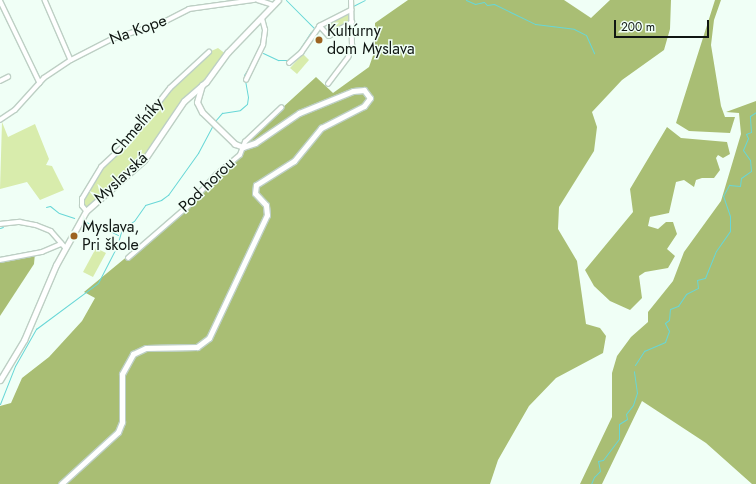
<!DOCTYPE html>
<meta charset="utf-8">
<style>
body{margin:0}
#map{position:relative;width:756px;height:484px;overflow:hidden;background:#f0fff6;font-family:Jost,sans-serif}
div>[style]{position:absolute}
.green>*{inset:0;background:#d8ecac}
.forest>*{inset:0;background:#a9be74}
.stream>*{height:1px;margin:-0.5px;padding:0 0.5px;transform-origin:0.5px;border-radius:0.5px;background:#68d7d7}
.roads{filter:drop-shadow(1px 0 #bdcfc4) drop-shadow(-1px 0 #bdcfc4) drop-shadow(0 1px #bdcfc4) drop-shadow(0 -1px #bdcfc4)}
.street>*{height:3.5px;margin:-1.75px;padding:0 1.75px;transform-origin:1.75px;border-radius:1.75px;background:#fff}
.secondary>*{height:5px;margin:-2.5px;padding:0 2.5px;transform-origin:2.5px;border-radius:2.5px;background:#fff}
.dots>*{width:11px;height:11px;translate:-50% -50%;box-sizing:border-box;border:2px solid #f0fff6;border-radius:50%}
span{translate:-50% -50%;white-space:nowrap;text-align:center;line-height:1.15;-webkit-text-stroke:3px #f0fff6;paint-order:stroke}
.street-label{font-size:16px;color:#101713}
.poi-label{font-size:16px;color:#101713}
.left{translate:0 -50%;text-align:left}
.scale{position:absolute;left:614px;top:20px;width:95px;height:18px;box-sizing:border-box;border:2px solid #101713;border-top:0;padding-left:5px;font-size:12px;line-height:14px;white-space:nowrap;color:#101713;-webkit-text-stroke:3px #f0fff6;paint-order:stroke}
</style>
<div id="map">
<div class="green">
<div style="clip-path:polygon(347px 14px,350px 14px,347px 24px,329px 33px,325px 31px,329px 30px,328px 25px)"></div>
<div style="clip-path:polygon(218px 48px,227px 55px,189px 96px,153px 148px,86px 211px,82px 199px,98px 172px,118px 152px,166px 93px,209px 52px)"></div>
<div style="clip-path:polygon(303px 54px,309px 60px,297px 74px,290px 68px)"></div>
<div style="clip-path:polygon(2px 122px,8px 137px,35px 124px,49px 159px,46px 165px,52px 166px,64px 190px,40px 200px,27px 182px,0 189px)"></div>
<div style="clip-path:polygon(96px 248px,106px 253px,93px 277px,83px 272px)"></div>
</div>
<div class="forest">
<div style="clip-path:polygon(408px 0,564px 0,591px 18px,610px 0,671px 0,670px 29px,664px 50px,622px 80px,592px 112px,597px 127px,594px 151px,559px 207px,558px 229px,577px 261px,586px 324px,600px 328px,606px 336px,603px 353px,556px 378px,529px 406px,498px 460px,490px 484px,0 484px,0 406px,11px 403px,22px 378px,49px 357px,82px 321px,95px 298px,84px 292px,180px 213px,240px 155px,245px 142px,316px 77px,333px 93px,369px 67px,375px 50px,375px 23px)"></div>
<div style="clip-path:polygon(715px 0,721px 0,714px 20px,711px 45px,721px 106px,725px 117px,735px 117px,730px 133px,689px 131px,676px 123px)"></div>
<div style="clip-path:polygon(756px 101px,756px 484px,752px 484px,706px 443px,642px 401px,602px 484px,580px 484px,612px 417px,612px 373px,617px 356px,631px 337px,648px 322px,648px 312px,673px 281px,684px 252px,721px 201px,741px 134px,739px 113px,726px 112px)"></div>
<div style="clip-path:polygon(667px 127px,681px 138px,727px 142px,730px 154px,723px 158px,718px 155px,716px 158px,720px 170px,714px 178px,702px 178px,696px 180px,694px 187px,684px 180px,676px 182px,669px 213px,650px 217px,648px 226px,658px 229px,666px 222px,673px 222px,677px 234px,667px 249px,675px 256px,668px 268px,645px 272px,639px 276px,642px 298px,630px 310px,610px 301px,594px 286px,585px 270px,633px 212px,630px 189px)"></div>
<div style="clip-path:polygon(35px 253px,34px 264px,0 316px,0 260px)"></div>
</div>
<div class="stream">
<div style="left:286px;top:0;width:40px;rotate:45deg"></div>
<div style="left:466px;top:0;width:10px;rotate:24deg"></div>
<div style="left:475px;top:4px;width:9px;rotate:-13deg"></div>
<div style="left:484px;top:2px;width:4px;rotate:45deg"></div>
<div style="left:487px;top:5px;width:7px;rotate:-8deg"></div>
<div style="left:494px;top:4px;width:46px;rotate:26deg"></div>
<div style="left:535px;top:24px;width:39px;rotate:7deg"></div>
<div style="left:574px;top:29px;width:13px;rotate:27deg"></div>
<div style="left:586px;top:35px;width:20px;rotate:66deg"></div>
<div style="left:353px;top:6px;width:13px;rotate:-27deg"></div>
<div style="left:263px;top:53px;width:17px;rotate:25deg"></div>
<div style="left:278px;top:60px;width:13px"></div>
<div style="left:296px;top:55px;width:27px;rotate:-57deg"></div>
<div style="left:311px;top:32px;width:13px;rotate:-45deg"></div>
<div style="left:320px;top:23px;width:35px;rotate:-27deg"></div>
<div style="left:215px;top:121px;width:11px;rotate:-49deg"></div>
<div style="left:222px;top:113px;width:18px;rotate:-9deg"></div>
<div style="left:240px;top:110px;width:9px;rotate:-41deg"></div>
<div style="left:247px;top:104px;width:7px;rotate:-82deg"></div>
<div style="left:248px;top:97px;width:22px;rotate:-100deg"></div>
<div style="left:244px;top:75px;width:22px;rotate:-56deg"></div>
<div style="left:46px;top:207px;width:4px;rotate:-14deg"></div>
<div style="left:50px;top:206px;width:11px;rotate:38deg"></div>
<div style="left:59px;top:213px;width:16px;rotate:18deg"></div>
<div style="left:83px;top:221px;width:19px;rotate:21deg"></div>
<div style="left:0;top:228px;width:3px;rotate:-18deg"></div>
<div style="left:110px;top:231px;width:9px;rotate:27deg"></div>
<div style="left:635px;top:365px;width:17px;rotate:-57deg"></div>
<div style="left:644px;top:351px;width:23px;rotate:-23deg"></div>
<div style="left:665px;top:342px;width:12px;rotate:-70deg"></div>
<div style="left:669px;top:331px;width:9px;rotate:-117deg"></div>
<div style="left:665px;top:323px;width:5px;rotate:-37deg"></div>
<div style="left:669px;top:320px;width:11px;rotate:-85deg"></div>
<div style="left:670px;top:309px;width:9px;rotate:-21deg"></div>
<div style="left:678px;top:306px;width:14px;rotate:-56deg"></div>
<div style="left:686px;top:294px;width:13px;rotate:-27deg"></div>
<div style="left:698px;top:288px;width:8px;rotate:-97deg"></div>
<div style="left:697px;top:280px;width:8px;rotate:-14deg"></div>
<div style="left:705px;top:278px;width:29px;rotate:-68deg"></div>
<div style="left:716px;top:251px;width:24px;rotate:-55deg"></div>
<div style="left:730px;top:231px;width:15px;rotate:-90deg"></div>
<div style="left:730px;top:216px;width:21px;rotate:-109deg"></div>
<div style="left:723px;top:196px;width:13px;rotate:-61deg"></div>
<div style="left:729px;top:185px;width:11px;rotate:5deg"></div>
<div style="left:740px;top:186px;width:8px;rotate:-83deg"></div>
<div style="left:741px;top:178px;width:12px;rotate:-35deg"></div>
<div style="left:751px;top:171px;width:11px;rotate:-95deg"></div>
<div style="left:750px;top:160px;width:12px;rotate:-125deg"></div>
<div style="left:743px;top:150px;width:13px;rotate:-67deg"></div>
<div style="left:748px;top:138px;width:4px;rotate:-117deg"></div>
<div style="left:746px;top:134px;width:5px;rotate:-22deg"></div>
<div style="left:751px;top:132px;width:16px;rotate:-94deg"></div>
<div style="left:750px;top:116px;width:7px;rotate:-34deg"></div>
<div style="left:0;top:404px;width:41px;rotate:-68.5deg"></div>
<div style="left:15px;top:366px;width:43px;rotate:-60.4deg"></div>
<div style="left:36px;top:329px;width:77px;rotate:-36.6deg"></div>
<div style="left:98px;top:283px;width:42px;rotate:-62.8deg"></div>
<div style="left:117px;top:246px;width:18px;rotate:-74deg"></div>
<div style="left:122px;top:229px;width:14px;rotate:-34deg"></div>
<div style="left:134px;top:221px;width:19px;rotate:-55deg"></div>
<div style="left:145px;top:205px;width:17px;rotate:-17deg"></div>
<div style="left:161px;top:200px;width:9px;rotate:-36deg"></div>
<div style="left:168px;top:195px;width:52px;rotate:-54.5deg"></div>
<div style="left:198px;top:153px;width:30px;rotate:-62deg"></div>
<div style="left:591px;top:484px;width:8px;rotate:-67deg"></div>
<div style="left:594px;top:477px;width:8px;rotate:-45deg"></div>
<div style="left:600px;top:471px;width:10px;rotate:-101deg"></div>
<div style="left:598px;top:461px;width:5px;rotate:-11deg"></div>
<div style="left:603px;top:460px;width:26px;rotate:-53deg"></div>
<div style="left:619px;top:439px;width:15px;rotate:-90deg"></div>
<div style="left:619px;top:424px;width:9px;rotate:-32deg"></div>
<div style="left:627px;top:419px;width:5px;rotate:-101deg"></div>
<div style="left:626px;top:414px;width:11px;rotate:-52deg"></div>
<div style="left:633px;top:405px;width:13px;rotate:-72deg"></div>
<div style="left:637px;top:393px;width:22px;rotate:-98deg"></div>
</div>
<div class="roads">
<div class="street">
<div style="left:0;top:0;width:92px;rotate:64.3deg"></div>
<div style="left:45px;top:0;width:65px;rotate:66.6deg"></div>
<div style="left:71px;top:60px;width:46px;rotate:-27.1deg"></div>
<div style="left:112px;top:39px;width:52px;rotate:-17.7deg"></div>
<div style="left:162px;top:23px;width:30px;rotate:-27deg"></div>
<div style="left:189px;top:9px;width:66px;rotate:-7.9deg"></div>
<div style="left:258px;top:0;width:16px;rotate:18deg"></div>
<div style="left:352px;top:10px;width:36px;rotate:153deg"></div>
<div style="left:320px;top:26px;width:13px;rotate:48deg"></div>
<div style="left:329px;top:36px;width:27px;rotate:-31deg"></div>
<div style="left:289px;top:63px;width:16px;rotate:-40deg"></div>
<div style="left:301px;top:53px;width:33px;rotate:-55deg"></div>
<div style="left:246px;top:80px;width:39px;rotate:-64deg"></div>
<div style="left:263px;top:45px;width:15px;rotate:-82deg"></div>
<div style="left:265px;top:30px;width:11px;rotate:-105deg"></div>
<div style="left:0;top:81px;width:9px;rotate:-27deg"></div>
<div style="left:328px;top:84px;width:34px;rotate:-53deg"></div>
<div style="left:348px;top:57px;width:12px;rotate:-70deg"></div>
<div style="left:352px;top:46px;width:46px;rotate:-91.2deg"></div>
<div style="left:0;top:120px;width:18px;rotate:-34deg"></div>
<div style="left:15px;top:110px;width:43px;rotate:-47.8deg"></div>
<div style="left:44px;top:78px;width:32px;rotate:-34deg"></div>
<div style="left:86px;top:211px;width:6px;rotate:-129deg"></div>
<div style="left:82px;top:206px;width:7px;rotate:-90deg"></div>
<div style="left:82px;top:199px;width:37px;rotate:-59deg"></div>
<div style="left:101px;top:167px;width:34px;rotate:-43deg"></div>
<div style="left:126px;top:144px;width:71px;rotate:-51.8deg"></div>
<div style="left:170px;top:88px;width:53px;rotate:-42.7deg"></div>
<div style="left:0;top:224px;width:20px;rotate:-6deg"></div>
<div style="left:20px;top:222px;width:16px;rotate:11deg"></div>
<div style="left:36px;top:225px;width:16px;rotate:22deg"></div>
<div style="left:51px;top:231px;width:21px;rotate:49deg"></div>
<div style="left:128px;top:258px;width:79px;rotate:-40.9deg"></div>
<div style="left:188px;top:206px;width:42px;rotate:-47.9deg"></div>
<div style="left:216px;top:175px;width:31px;rotate:-40deg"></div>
<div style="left:240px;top:155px;width:14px;rotate:-69deg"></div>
<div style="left:245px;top:142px;width:50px;rotate:-43.4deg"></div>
<div style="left:0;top:260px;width:43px;rotate:-10.8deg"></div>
<div style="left:42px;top:252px;width:21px;rotate:-23deg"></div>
</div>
<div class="secondary">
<div style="left:0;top:380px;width:47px;rotate:-59deg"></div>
<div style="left:24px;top:340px;width:82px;rotate:-66.9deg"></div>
<div style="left:56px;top:265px;width:62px;rotate:-60.9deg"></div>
<div style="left:86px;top:211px;width:77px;rotate:-41.3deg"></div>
<div style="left:144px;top:160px;width:71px;rotate:-55.9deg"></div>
<div style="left:184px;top:101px;width:29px;rotate:-41deg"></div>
<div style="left:206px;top:82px;width:37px;rotate:-54deg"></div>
<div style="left:228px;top:52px;width:72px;rotate:-46.1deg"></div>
<div style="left:61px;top:484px;width:77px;rotate:-42.4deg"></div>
<div style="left:118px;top:432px;width:11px;rotate:-68deg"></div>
<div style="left:122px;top:422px;width:48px;rotate:-90deg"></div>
<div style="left:122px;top:374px;width:23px;rotate:-61deg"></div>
<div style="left:133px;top:354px;width:14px;rotate:-25deg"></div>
<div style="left:146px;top:348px;width:51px;rotate:-1.1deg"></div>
<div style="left:197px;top:347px;width:15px;rotate:-37deg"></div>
<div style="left:209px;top:338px;width:136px;rotate:-64.8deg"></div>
<div style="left:267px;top:215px;width:10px;rotate:-96deg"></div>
<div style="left:266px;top:205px;width:16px;rotate:-133deg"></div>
<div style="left:255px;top:193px;width:8px;rotate:-83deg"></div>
<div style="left:256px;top:185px;width:45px;rotate:-32.3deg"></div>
<div style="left:294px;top:161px;width:43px;rotate:-50.7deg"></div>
<div style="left:321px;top:128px;width:48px;rotate:-27.1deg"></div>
<div style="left:364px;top:106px;width:10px;rotate:-53deg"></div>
<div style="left:370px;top:98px;width:10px;rotate:-127deg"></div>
<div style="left:364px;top:90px;width:11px;rotate:175deg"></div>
<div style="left:353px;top:91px;width:58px;rotate:157.8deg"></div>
<div style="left:299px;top:113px;width:53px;rotate:145.7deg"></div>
<div style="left:255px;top:143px;width:13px;rotate:162deg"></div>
<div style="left:243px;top:147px;width:9px;rotate:-159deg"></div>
<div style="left:235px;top:144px;width:46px;rotate:-135.9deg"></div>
<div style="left:202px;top:112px;width:11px;rotate:-117deg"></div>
<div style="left:197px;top:102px;width:18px;rotate:-74deg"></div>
</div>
</div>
<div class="dots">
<div style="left:319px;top:40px;background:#9c6320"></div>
<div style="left:74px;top:236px;background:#9c6320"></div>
</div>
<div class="street-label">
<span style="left:138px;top:30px;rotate:-20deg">Na Kope</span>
<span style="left:137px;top:127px;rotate:-49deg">Chmeľníky</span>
<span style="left:121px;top:178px;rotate:-43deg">Myslavská</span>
<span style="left:207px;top:185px;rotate:-44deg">Pod horou</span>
</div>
<div class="poi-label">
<span class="left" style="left:327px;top:40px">Kultúrny<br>dom Myslava</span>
<span class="left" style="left:82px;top:236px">Myslava,<br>Pri škole</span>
</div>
<div class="scale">200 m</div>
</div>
